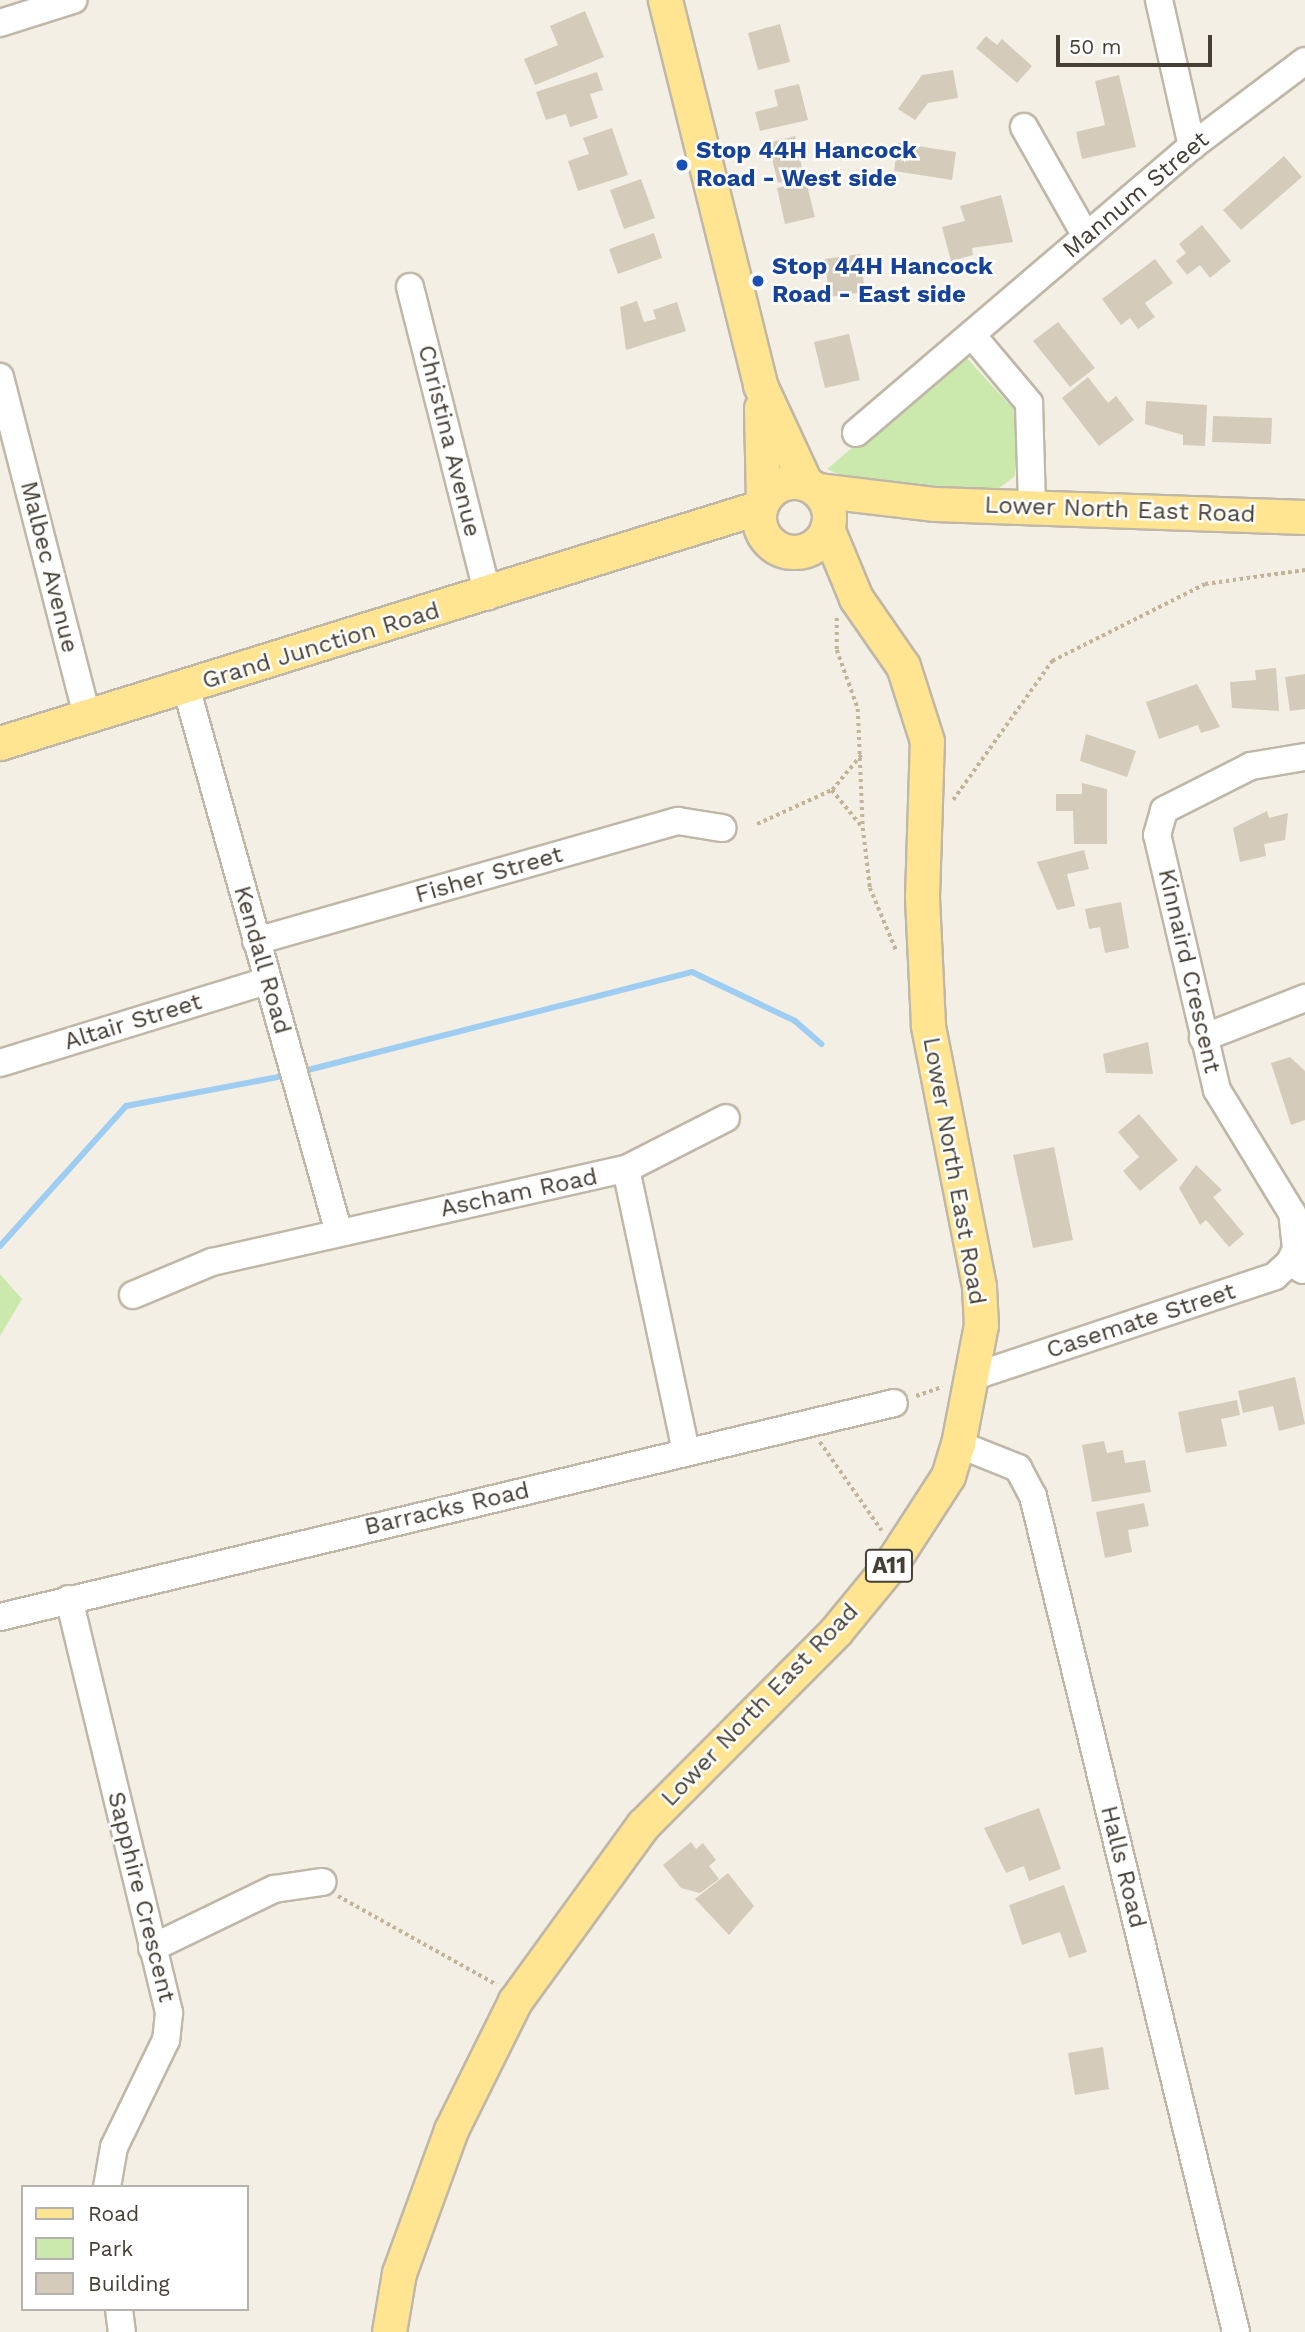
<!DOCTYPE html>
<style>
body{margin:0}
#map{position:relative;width:1305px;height:2332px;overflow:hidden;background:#f3efe5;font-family:"Work Sans",sans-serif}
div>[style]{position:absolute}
.green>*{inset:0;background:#cbe9ac}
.stream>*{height:6px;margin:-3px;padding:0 3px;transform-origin:3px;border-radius:3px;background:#9fcdf2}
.building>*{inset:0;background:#d5cbba}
.path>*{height:3.5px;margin-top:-1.75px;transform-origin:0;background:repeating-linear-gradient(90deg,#c1b498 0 3.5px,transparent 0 7px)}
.roads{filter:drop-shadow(2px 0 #bfb7a7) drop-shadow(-2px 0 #bfb7a7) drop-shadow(0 2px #bfb7a7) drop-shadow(0 -2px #bfb7a7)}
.minor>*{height:26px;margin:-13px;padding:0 13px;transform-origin:13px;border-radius:13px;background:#fff}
.major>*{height:33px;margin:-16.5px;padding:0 16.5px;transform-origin:16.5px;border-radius:16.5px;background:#ffe492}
.major>.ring{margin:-16.5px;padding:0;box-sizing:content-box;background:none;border:33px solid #ffe492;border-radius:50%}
.dots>*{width:19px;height:19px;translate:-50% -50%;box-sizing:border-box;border:4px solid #fff;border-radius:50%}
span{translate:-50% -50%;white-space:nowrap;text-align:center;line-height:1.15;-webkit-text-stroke:5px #fff;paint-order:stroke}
.shield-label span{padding:2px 5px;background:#fff;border:2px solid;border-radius:5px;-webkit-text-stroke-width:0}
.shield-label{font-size:23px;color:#453f34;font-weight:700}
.transit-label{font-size:24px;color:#164399;font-weight:700}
.left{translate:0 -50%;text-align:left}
.street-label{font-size:24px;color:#453f34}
.legend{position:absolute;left:21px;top:2185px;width:228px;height:126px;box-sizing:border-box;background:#fff;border:2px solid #b5b2ae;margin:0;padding:9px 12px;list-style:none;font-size:21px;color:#453f34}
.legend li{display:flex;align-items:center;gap:14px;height:35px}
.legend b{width:35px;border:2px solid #b5b2ae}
.scale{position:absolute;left:1056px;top:35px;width:156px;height:32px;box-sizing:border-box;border:4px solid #453f34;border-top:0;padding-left:9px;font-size:21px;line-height:24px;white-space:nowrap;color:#453f34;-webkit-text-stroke:5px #fff;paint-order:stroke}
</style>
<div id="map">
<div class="green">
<div style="clip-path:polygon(963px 354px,1019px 415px,1015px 476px,998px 489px,856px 482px,827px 469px)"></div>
<div style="clip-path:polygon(0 1274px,22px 1299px,0 1336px)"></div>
</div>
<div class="stream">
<div style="left:300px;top:1072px;width:405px;rotate:-14.3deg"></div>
<div style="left:692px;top:972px;width:114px;rotate:25.4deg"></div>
<div style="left:795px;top:1021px;width:35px;rotate:41deg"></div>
<div style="left:0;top:1246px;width:188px;rotate:-48deg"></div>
<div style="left:126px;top:1106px;width:166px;rotate:-10.8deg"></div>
</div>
<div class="building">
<div style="clip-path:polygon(585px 11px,604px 57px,535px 85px,524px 59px,558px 45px,550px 26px)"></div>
<div style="clip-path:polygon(780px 24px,790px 62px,758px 70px,748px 33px)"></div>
<div style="clip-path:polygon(986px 36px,997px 45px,1002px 39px,1032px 66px,1017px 83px,976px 48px)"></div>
<div style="clip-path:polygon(953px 70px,958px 98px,928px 103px,915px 120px,898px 109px,922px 75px)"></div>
<div style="clip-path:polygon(597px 72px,603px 90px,590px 94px,598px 118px,570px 127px,566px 114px,546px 120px,536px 92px)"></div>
<div style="clip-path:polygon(1119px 75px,1136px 147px,1082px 159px,1076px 132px,1105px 125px,1095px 81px)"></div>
<div style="clip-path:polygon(799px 84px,808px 120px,760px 131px,755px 112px,778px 106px,774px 90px)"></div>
<div style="clip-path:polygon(612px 128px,628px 175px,578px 191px,568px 161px,589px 154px,583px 138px)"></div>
<div style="clip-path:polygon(795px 136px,804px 177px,778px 183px,768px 143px)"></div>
<div style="clip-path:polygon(898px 143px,956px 152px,952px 180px,894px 171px)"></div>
<div style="clip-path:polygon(1284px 156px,1302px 177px,1241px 230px,1223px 210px)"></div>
<div style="clip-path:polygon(641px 179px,655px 218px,624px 229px,610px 190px)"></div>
<div style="clip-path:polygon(806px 181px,815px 217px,785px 224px,777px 188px)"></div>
<div style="clip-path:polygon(1001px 195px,1013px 242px,972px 248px,973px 255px,951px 261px,942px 227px,965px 221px,960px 206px)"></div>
<div style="clip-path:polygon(1202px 225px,1231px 261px,1210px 278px,1200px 265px,1187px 275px,1176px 261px,1186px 253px,1179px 244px)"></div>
<div style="clip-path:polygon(654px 233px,662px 258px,618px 274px,609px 249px)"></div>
<div style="clip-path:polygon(860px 254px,865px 292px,829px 297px,825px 259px)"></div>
<div style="clip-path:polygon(1155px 259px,1173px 283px,1145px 303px,1155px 317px,1138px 329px,1130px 318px,1121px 325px,1102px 299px)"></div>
<div style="clip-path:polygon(637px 301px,644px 322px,656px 319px,653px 310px,677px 302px,686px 331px,626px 350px,620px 307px)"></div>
<div style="clip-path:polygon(1058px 322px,1095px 368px,1070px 387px,1033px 341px)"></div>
<div style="clip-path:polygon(849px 334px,860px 380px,825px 388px,814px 342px)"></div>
<div style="clip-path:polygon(1088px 377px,1108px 403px,1116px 396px,1134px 420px,1099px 446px,1062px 398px)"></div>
<div style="clip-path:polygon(1146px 401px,1207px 405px,1205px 446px,1183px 445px,1183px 435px,1145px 424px)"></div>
<div style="clip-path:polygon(1213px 416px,1272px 418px,1271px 444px,1212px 442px)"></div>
<div style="clip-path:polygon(1276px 668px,1279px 711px,1232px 708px,1230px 682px,1256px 680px,1255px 670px)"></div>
<div style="clip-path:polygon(1305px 674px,1305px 709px,1290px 711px,1285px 677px)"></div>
<div style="clip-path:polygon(1197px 684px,1220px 727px,1201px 733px,1198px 725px,1159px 739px,1146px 702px)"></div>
<div style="clip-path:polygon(1086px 734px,1136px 751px,1127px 777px,1080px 761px)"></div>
<div style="clip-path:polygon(1082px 783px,1107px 789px,1107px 844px,1074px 844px,1073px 811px,1056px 811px,1056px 794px,1082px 794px)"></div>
<div style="clip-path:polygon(1267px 811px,1269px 818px,1288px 813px,1285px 840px,1264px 844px,1266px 856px,1240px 862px,1233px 828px)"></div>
<div style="clip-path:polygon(1084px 850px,1089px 869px,1067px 874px,1075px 906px,1057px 910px,1037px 862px)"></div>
<div style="clip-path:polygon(1121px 902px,1129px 948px,1105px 953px,1100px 927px,1089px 929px,1085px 909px)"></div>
<div style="clip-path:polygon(1148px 1042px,1153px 1074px,1106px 1073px,1103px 1054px)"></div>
<div style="clip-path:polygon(1290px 1057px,1305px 1071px,1305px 1120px,1291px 1125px,1271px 1063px)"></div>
<div style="clip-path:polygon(1139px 1114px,1178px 1160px,1140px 1191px,1123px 1171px,1139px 1157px,1118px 1132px)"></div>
<div style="clip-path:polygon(1054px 1147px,1073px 1240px,1033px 1248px,1013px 1155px)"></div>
<div style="clip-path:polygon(1196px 1165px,1222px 1190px,1213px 1197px,1244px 1234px,1229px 1247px,1206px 1220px,1200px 1225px,1179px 1188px)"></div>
<div style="clip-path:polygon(1295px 1377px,1305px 1424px,1279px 1431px,1273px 1406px,1243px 1413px,1238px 1391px)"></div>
<div style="clip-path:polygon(1237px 1400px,1240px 1415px,1221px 1419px,1227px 1446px,1186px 1453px,1178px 1412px)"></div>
<div style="clip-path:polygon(1104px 1441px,1107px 1453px,1123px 1450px,1125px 1463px,1145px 1460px,1151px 1492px,1092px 1502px,1082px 1445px)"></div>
<div style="clip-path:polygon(1144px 1503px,1149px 1526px,1128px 1530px,1132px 1552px,1105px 1558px,1096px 1512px)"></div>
<div style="clip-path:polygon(1039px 1808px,1061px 1869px,1029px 1881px,1024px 1866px,1006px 1873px,984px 1828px)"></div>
<div style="clip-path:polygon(691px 1842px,696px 1849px,703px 1843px,716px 1860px,709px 1866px,719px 1879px,700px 1893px,681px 1888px,663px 1865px)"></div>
<div style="clip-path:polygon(728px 1873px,754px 1906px,729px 1935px,695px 1899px)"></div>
<div style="clip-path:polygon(1064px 1885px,1087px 1952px,1069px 1958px,1060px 1932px,1022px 1945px,1009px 1905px)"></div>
<div style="clip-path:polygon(1103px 2047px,1109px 2089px,1075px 2095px,1068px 2053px)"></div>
</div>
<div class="path">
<div style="left:837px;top:618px;width:32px;rotate:90deg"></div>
<div style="left:837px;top:650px;width:63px;rotate:70.4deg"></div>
<div style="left:858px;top:709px;width:118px;rotate:87.6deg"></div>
<div style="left:832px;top:790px;width:47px;rotate:-50.2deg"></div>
<div style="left:953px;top:800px;width:171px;rotate:-54.5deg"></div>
<div style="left:1052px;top:661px;width:171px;rotate:-26.7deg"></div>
<div style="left:1205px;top:584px;width:101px;rotate:-8deg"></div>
<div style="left:757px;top:824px;width:82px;rotate:-24.4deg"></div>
<div style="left:832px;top:790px;width:49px;rotate:50.8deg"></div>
<div style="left:863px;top:828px;width:60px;rotate:83.3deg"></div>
<div style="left:870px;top:888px;width:67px;rotate:67.2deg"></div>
<div style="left:916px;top:1396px;width:28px;rotate:-19deg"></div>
<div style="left:820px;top:1442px;width:108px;rotate:55.1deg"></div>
<div style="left:338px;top:1896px;width:182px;rotate:29.2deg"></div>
</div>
<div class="roads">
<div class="minor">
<div style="left:1159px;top:0;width:150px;rotate:77.3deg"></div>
<div style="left:0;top:23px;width:77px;rotate:-17.5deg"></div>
<div style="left:1024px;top:127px;width:125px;rotate:60.4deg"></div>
<div style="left:410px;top:287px;width:319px;rotate:75.8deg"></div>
<div style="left:972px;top:335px;width:89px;rotate:50deg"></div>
<div style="left:1029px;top:403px;width:104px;rotate:88.3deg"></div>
<div style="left:0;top:377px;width:350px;rotate:75.6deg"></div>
<div style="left:856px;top:433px;width:442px;rotate:-40.5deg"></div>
<div style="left:1192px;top:146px;width:141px;rotate:-37deg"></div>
<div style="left:186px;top:687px;width:567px;rotate:74.35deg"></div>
<div style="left:256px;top:941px;width:439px;rotate:-15.9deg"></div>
<div style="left:678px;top:821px;width:45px;rotate:9deg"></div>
<div style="left:1203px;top:1038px;width:110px;rotate:-21.4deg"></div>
<div style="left:0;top:1063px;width:279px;rotate:-17.1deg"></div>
<div style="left:626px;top:1169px;width:112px;rotate:-27deg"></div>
<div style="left:1290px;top:1262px;width:14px;rotate:-65deg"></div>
<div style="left:1296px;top:1249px;width:36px;rotate:-96deg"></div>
<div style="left:1292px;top:1213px;width:144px;rotate:-121.4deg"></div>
<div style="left:1217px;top:1090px;width:262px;rotate:-103.2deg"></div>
<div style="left:1157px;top:835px;width:26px;rotate:-74deg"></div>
<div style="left:1164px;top:810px;width:97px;rotate:-26.8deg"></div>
<div style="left:1251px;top:766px;width:55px;rotate:-9.5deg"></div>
<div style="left:133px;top:1295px;width:86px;rotate:-22.7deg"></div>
<div style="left:212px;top:1262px;width:424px;rotate:-12.7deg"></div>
<div style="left:626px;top:1169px;width:289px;rotate:78deg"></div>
<div style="left:972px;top:1377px;width:319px;rotate:-18.4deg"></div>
<div style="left:1275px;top:1276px;width:21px;rotate:-43deg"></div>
<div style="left:1290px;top:1262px;width:15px;rotate:32deg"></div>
<div style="left:958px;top:1444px;width:65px;rotate:21.8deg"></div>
<div style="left:1018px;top:1468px;width:32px;rotate:62deg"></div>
<div style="left:1033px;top:1496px;width:860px;rotate:76.35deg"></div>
<div style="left:69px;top:1599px;width:426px;rotate:76.4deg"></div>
<div style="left:169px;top:2013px;width:27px;rotate:96deg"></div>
<div style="left:166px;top:2040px;width:119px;rotate:115.9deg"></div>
<div style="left:114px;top:2147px;width:41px;rotate:99.9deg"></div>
<div style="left:0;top:1617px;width:919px;rotate:-13.46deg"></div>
<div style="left:152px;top:1948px;width:136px;rotate:-25.8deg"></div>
<div style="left:274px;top:1889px;width:49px;rotate:-8.3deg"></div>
<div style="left:119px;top:2309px;width:23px;rotate:83deg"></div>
</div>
<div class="major">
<div style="left:665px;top:0;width:397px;rotate:76.1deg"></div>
<div style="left:760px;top:385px;width:109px;rotate:65.1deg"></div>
<div style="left:761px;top:408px;width:92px;rotate:88.8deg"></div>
<div class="ring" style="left:759px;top:482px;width:37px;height:37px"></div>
<div style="left:817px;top:490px;width:119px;rotate:6.8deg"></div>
<div style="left:935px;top:504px;width:370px;rotate:2deg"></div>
<div style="left:0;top:743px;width:796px;rotate:-17.25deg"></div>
<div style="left:389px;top:2332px;width:60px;rotate:-80.4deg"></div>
<div style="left:399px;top:2273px;width:152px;rotate:-70deg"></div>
<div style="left:451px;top:2130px;width:144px;rotate:-63.6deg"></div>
<div style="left:515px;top:2001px;width:218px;rotate:-54deg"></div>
<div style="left:643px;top:1825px;width:274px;rotate:-45.1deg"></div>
<div style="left:836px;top:1631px;width:87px;rotate:-50.6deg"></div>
<div style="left:891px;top:1564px;width:105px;rotate:-57.1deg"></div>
<div style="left:948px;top:1476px;width:34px;rotate:-73deg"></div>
<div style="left:958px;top:1444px;width:121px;rotate:-79.1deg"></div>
<div style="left:981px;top:1325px;width:39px;rotate:-93deg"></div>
<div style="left:979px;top:1286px;width:266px;rotate:-101.1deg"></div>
<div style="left:928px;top:1025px;width:128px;rotate:-92.7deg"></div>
<div style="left:922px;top:897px;width:156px;rotate:-88.2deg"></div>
<div style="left:927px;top:741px;width:79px;rotate:-107.7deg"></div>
<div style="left:903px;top:666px;width:83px;rotate:-124.7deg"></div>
<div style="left:856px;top:598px;width:76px;rotate:-112.5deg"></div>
</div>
</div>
<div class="dots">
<div style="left:682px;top:165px;background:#1a4fb4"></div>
<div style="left:758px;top:281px;background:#1a4fb4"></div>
</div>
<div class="shield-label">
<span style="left:889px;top:1566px">A11</span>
</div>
<div class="transit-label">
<span class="left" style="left:696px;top:165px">Stop 44H Hancock<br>Road - West side</span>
<span class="left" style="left:772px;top:281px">Stop 44H Hancock<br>Road - East side</span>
</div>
<div class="street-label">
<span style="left:1136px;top:195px;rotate:-40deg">Mannum Street</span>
<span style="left:449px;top:441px;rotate:76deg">Christina Avenue</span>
<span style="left:1120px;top:510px;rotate:2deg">Lower North East Road</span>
<span style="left:49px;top:567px;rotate:76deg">Malbec Avenue</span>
<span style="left:321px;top:646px;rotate:-17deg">Grand Junction Road</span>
<span style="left:489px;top:875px;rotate:-16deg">Fisher Street</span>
<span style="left:262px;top:960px;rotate:74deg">Kendall Road</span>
<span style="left:1189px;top:971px;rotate:77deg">Kinnaird Crescent</span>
<span style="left:133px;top:1022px;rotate:-17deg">Altair Street</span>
<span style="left:954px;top:1171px;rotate:80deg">Lower North East Road</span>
<span style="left:519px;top:1193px;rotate:-12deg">Ascham Road</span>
<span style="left:1141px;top:1321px;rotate:-18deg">Casemate Street</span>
<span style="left:447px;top:1509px;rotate:-13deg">Barracks Road</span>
<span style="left:760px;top:1705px;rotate:-46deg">Lower North East Road</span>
<span style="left:1123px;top:1867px;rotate:76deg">Halls Road</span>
<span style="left:141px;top:1897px;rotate:76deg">Sapphire Crescent</span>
</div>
<ul class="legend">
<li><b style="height:9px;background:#ffe492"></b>Road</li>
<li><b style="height:19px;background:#cbe9ac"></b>Park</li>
<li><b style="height:19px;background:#d5cbba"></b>Building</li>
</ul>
<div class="scale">50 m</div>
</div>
